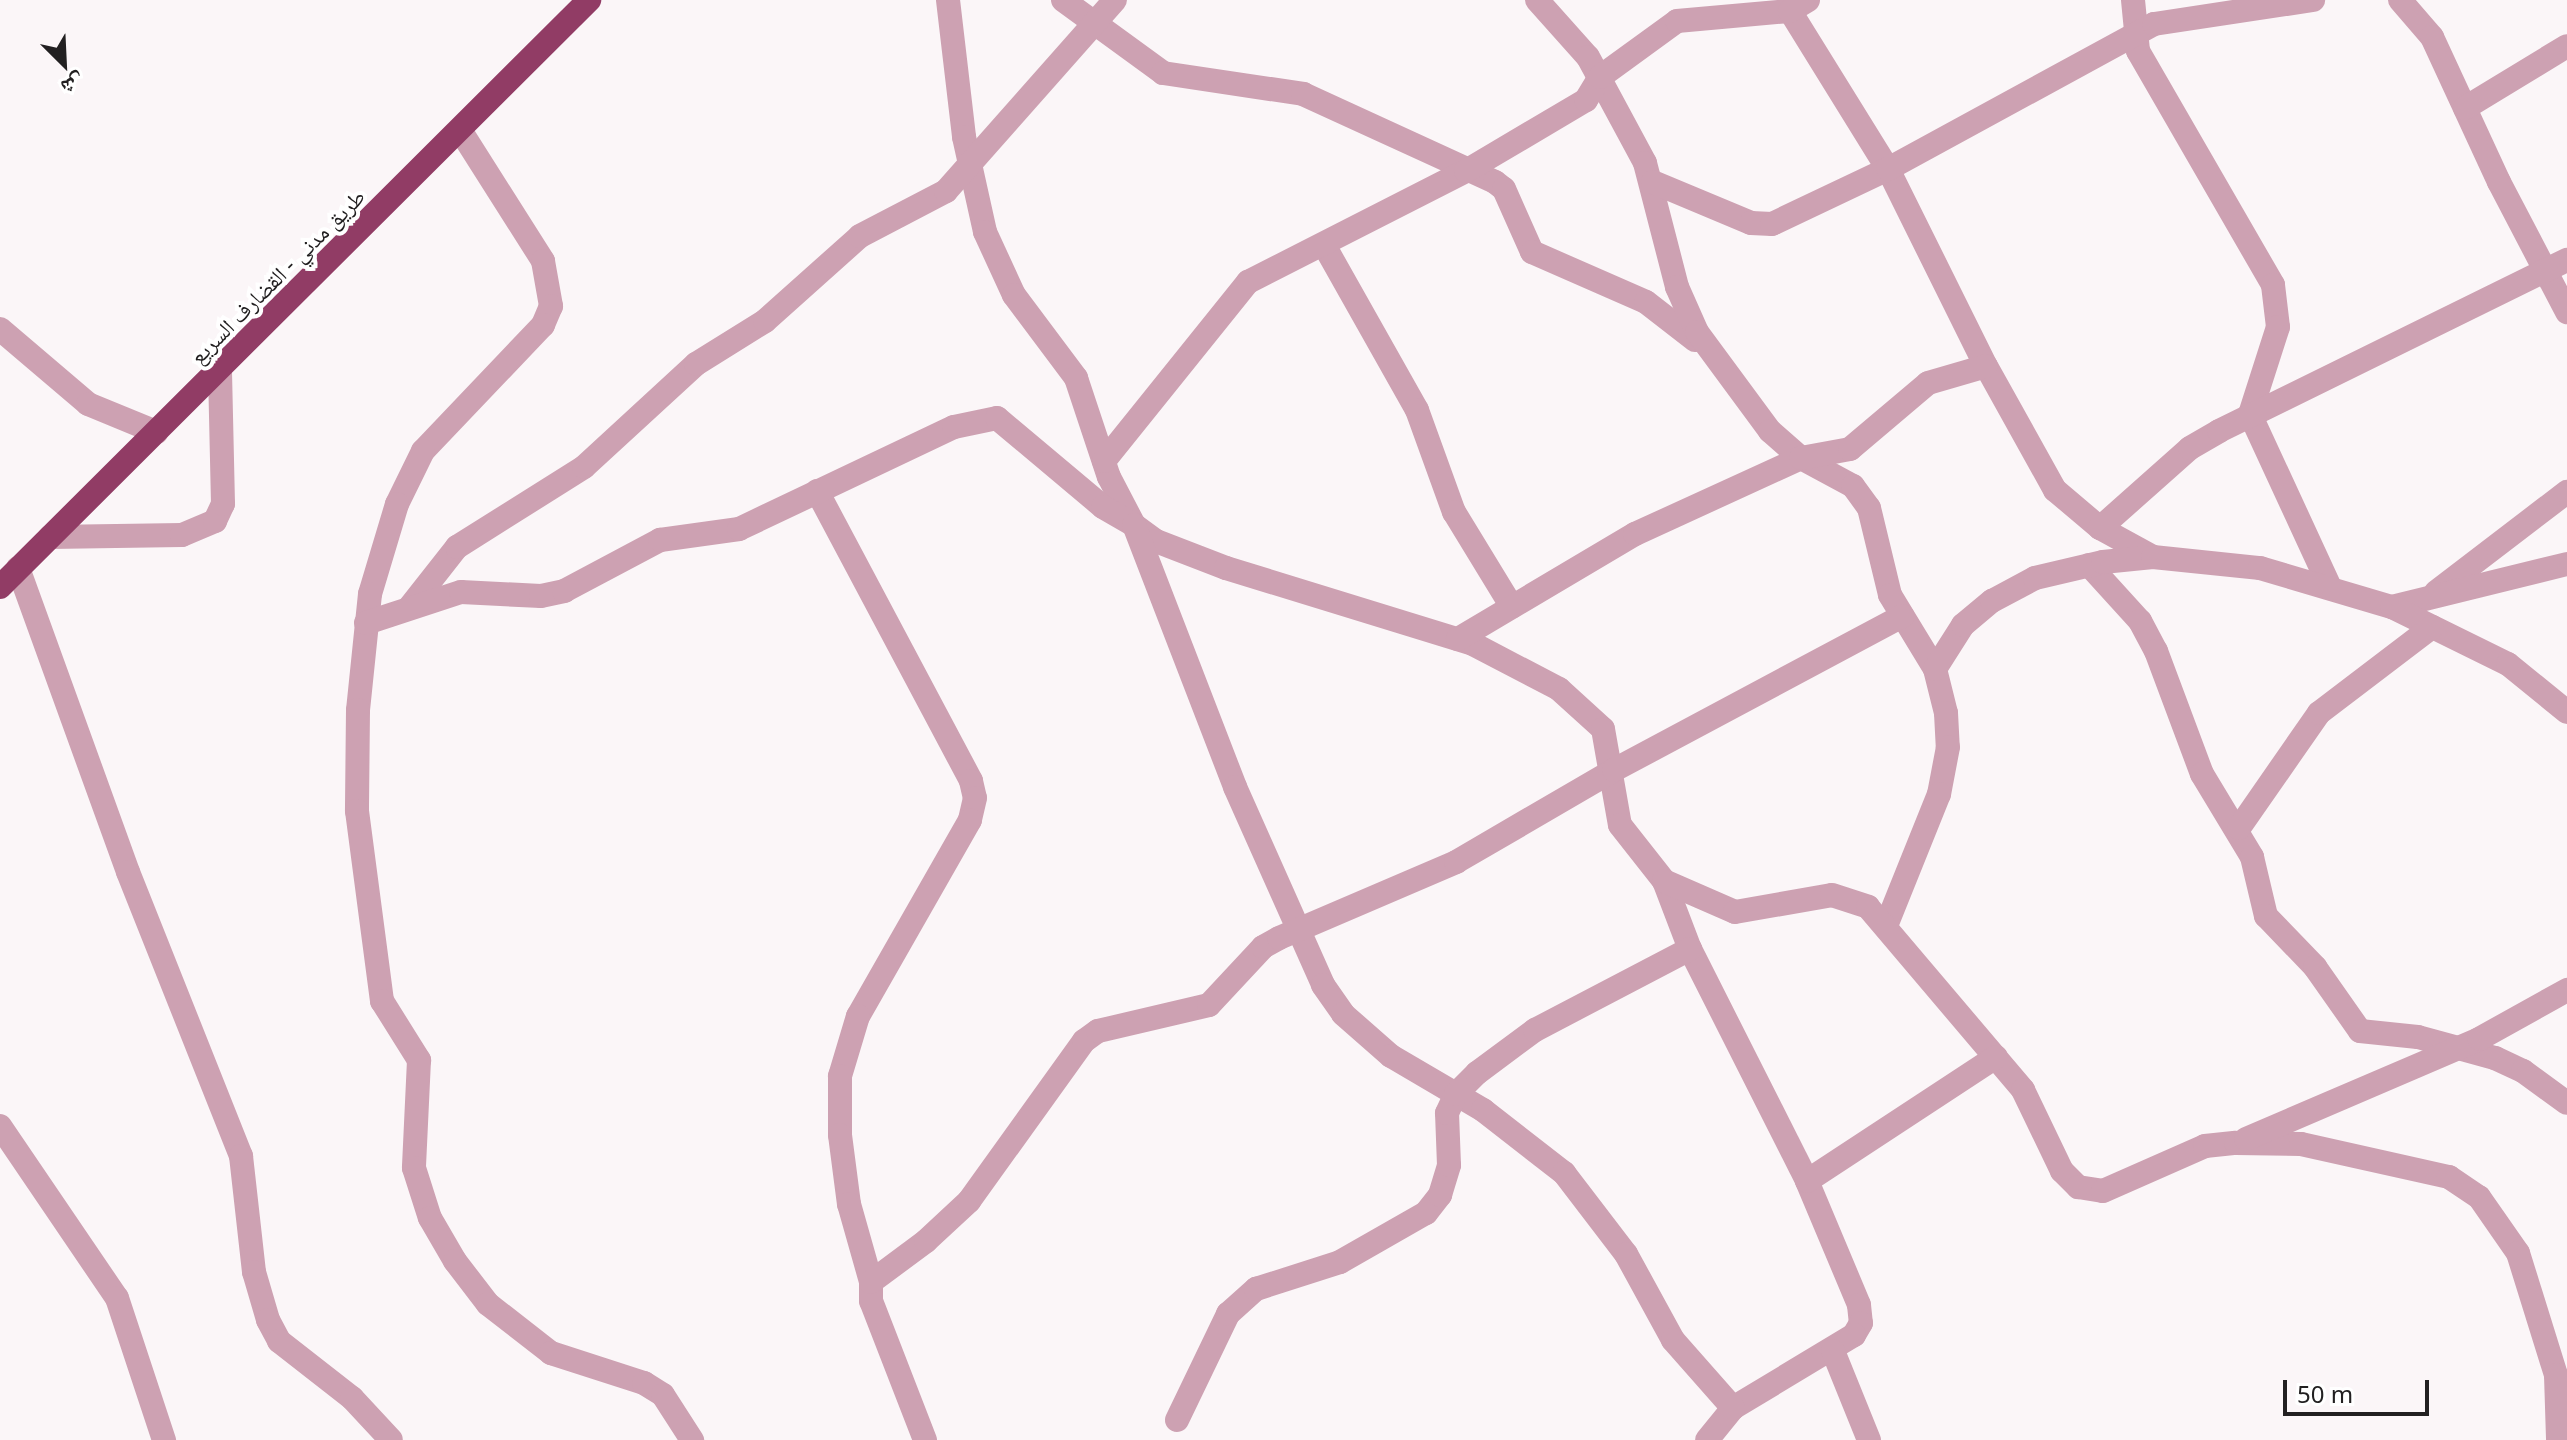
<!DOCTYPE html>
<meta charset="utf-8">
<style>
body{margin:0}
#map{position:relative;width:2567px;height:1440px;overflow:hidden;background:#fbf6f8;font-family:"Noto Sans","Noto Naskh Arabic",sans-serif}
div>[style]{position:absolute}
.minor>*{height:24px;margin:-12px;padding:0 12px;transform-origin:12px;border-radius:12px;background:#cda1b2}
.highway>*{height:24px;margin:-12px;padding:0 12px;transform-origin:12px;border-radius:12px;background:#913c65}
span{translate:-50% -50%;white-space:nowrap;text-align:center;line-height:1.15;-webkit-text-stroke:8px #fff;paint-order:stroke}
.street-label{font-size:22px;color:#222021}
.north{position:absolute;left:24px;top:24px;width:80px;height:80px;-webkit-text-stroke:6px #fff;paint-order:stroke;rotate:156deg;font-size:22px;font-weight:700;line-height:32px;text-align:center;color:#222021}
.north::after{content:'';display:block;margin:auto;width:28px;height:36px;background:#222021;clip-path:polygon(50% 0,100% 100%,50% 72%,0 100%)}
.scale{position:absolute;left:2283px;top:1380px;width:146px;height:36px;box-sizing:border-box;border:4px solid #222021;border-top:0;padding-left:10px;font-size:24px;line-height:28px;white-space:nowrap;color:#222021;-webkit-text-stroke:6px #fff;paint-order:stroke}
</style>
<div id="map">
<div class="minor">
<div style="left:948px;top:0;width:138px;rotate:83.3deg"></div>
<div style="left:964px;top:137px;width:97px;rotate:77.5deg"></div>
<div style="left:985px;top:232px;width:69px;rotate:65.3deg"></div>
<div style="left:1014px;top:295px;width:104px;rotate:53.2deg"></div>
<div style="left:1076px;top:378px;width:104px;rotate:71.6deg"></div>
<div style="left:1109px;top:477px;width:54px;rotate:62.5deg"></div>
<div style="left:1134px;top:525px;width:27px;rotate:36deg"></div>
<div style="left:1156px;top:541px;width:75px;rotate:21.1deg"></div>
<div style="left:1226px;top:568px;width:258px;rotate:17.1deg"></div>
<div style="left:1473px;top:644px;width:97px;rotate:27.6deg"></div>
<div style="left:1559px;top:689px;width:59px;rotate:42.3deg"></div>
<div style="left:1603px;top:729px;width:97px;rotate:80deg"></div>
<div style="left:1620px;top:825px;width:71px;rotate:51.8deg"></div>
<div style="left:1664px;top:881px;width:73px;rotate:69.1deg"></div>
<div style="left:1690px;top:949px;width:260px;rotate:63.2deg"></div>
<div style="left:1807px;top:1181px;width:134px;rotate:67.2deg"></div>
<div style="left:1859px;top:1305px;width:18px;rotate:84deg"></div>
<div style="left:1861px;top:1323px;width:14px;rotate:120deg"></div>
<div style="left:1854px;top:1335px;width:141px;rotate:148.9deg"></div>
<div style="left:1733px;top:1408px;width:41px;rotate:129.1deg"></div>
<div style="left:1063px;top:0;width:124px;rotate:36.1deg"></div>
<div style="left:1163px;top:73px;width:142px;rotate:8.5deg"></div>
<div style="left:1303px;top:94px;width:211px;rotate:24.6deg"></div>
<div style="left:1495px;top:182px;width:11px;rotate:38deg"></div>
<div style="left:1504px;top:189px;width:69px;rotate:66deg"></div>
<div style="left:1532px;top:252px;width:124px;rotate:23.7deg"></div>
<div style="left:1646px;top:302px;width:62px;rotate:37.8deg"></div>
<div style="left:1537px;top:0;width:76px;rotate:48.2deg"></div>
<div style="left:1588px;top:57px;width:120px;rotate:61.7deg"></div>
<div style="left:1645px;top:163px;width:128px;rotate:75.5deg"></div>
<div style="left:1677px;top:287px;width:49px;rotate:66deg"></div>
<div style="left:1697px;top:332px;width:123px;rotate:53.6deg"></div>
<div style="left:1770px;top:431px;width:41px;rotate:41.1deg"></div>
<div style="left:1801px;top:458px;width:59px;rotate:28.3deg"></div>
<div style="left:1853px;top:486px;width:27px;rotate:54deg"></div>
<div style="left:1869px;top:508px;width:89px;rotate:76.4deg"></div>
<div style="left:1890px;top:595px;width:87px;rotate:58.7deg"></div>
<div style="left:1935px;top:669px;width:45px;rotate:76deg"></div>
<div style="left:1946px;top:713px;width:34px;rotate:87deg"></div>
<div style="left:1948px;top:747px;width:48px;rotate:100.8deg"></div>
<div style="left:1939px;top:794px;width:142px;rotate:111.9deg"></div>
<div style="left:2133px;top:0;width:51px;rotate:84.4deg"></div>
<div style="left:2138px;top:51px;width:270px;rotate:60deg"></div>
<div style="left:2273px;top:285px;width:42px;rotate:83.2deg"></div>
<div style="left:2278px;top:327px;width:91px;rotate:107.8deg"></div>
<div style="left:2250px;top:414px;width:188px;rotate:65.2deg"></div>
<div style="left:2400px;top:0;width:49px;rotate:49.1deg"></div>
<div style="left:2432px;top:37px;width:160px;rotate:65.2deg"></div>
<div style="left:2499px;top:182px;width:147px;rotate:62.4deg"></div>
<div style="left:1790px;top:11px;width:186px;rotate:58.2deg"></div>
<div style="left:1888px;top:169px;width:220px;rotate:63.6deg"></div>
<div style="left:1986px;top:366px;width:142px;rotate:60.9deg"></div>
<div style="left:2055px;top:490px;width:59px;rotate:40.2deg"></div>
<div style="left:2100px;top:528px;width:60px;rotate:28.7deg"></div>
<div style="left:2465px;top:108px;width:119px;rotate:-31.3deg"></div>
<div style="left:460px;top:130px;width:155px;rotate:57.6deg"></div>
<div style="left:543px;top:261px;width:46px;rotate:79.9deg"></div>
<div style="left:551px;top:306px;width:21px;rotate:113deg"></div>
<div style="left:543px;top:325px;width:174px;rotate:133.6deg"></div>
<div style="left:423px;top:451px;width:59px;rotate:116.1deg"></div>
<div style="left:397px;top:504px;width:94px;rotate:106.7deg"></div>
<div style="left:370px;top:594px;width:117px;rotate:95.9deg"></div>
<div style="left:358px;top:710px;width:101px;rotate:90.6deg"></div>
<div style="left:357px;top:811px;width:192px;rotate:82.5deg"></div>
<div style="left:382px;top:1001px;width:70px;rotate:57.9deg"></div>
<div style="left:419px;top:1060px;width:108px;rotate:92.7deg"></div>
<div style="left:414px;top:1168px;width:52px;rotate:72.3deg"></div>
<div style="left:430px;top:1218px;width:50px;rotate:59.8deg"></div>
<div style="left:455px;top:1261px;width:54px;rotate:52.5deg"></div>
<div style="left:488px;top:1304px;width:80px;rotate:37.9deg"></div>
<div style="left:551px;top:1353px;width:98px;rotate:17.9deg"></div>
<div style="left:644px;top:1383px;width:22px;rotate:32deg"></div>
<div style="left:663px;top:1395px;width:54px;rotate:57.2deg"></div>
<div style="left:1653px;top:182px;width:106px;rotate:22.7deg"></div>
<div style="left:1751px;top:223px;width:21px;rotate:3deg"></div>
<div style="left:1772px;top:224px;width:128px;rotate:-25.4deg"></div>
<div style="left:1888px;top:169px;width:303px;rotate:-28.6deg"></div>
<div style="left:2154px;top:24px;width:161px;rotate:-8.6deg"></div>
<div style="left:1324px;top:245px;width:189px;rotate:60.6deg"></div>
<div style="left:1417px;top:410px;width:109px;rotate:70.1deg"></div>
<div style="left:1454px;top:512px;width:111px;rotate:58.6deg"></div>
<div style="left:0;top:329px;width:116px;rotate:40.4deg"></div>
<div style="left:88px;top:404px;width:74px;rotate:22.4deg"></div>
<div style="left:1104px;top:461px;width:230px;rotate:-51.2deg"></div>
<div style="left:1248px;top:282px;width:245px;rotate:-27deg"></div>
<div style="left:1466px;top:171px;width:139px;rotate:-30.6deg"></div>
<div style="left:1586px;top:100px;width:27px;rotate:-59deg"></div>
<div style="left:1600px;top:77px;width:95px;rotate:-36deg"></div>
<div style="left:1677px;top:21px;width:113px;rotate:-5.1deg"></div>
<div style="left:1790px;top:11px;width:21px;rotate:-31deg"></div>
<div style="left:817px;top:491px;width:328px;rotate:62deg"></div>
<div style="left:971px;top:781px;width:17px;rotate:77deg"></div>
<div style="left:975px;top:798px;width:23px;rotate:103deg"></div>
<div style="left:970px;top:820px;width:226px;rotate:119.7deg"></div>
<div style="left:858px;top:1016px;width:63px;rotate:106.7deg"></div>
<div style="left:840px;top:1076px;width:59px;rotate:90deg"></div>
<div style="left:840px;top:1135px;width:70px;rotate:82.6deg"></div>
<div style="left:849px;top:1204px;width:81px;rotate:74.2deg"></div>
<div style="left:2100px;top:528px;width:120px;rotate:-41.6deg"></div>
<div style="left:2190px;top:448px;width:34px;rotate:-30deg"></div>
<div style="left:2219px;top:431px;width:388px;rotate:-26.2deg"></div>
<div style="left:50px;top:537px;width:132px;rotate:-0.9deg"></div>
<div style="left:182px;top:535px;width:36px;rotate:-23deg"></div>
<div style="left:215px;top:521px;width:19px;rotate:-65deg"></div>
<div style="left:223px;top:504px;width:135px;rotate:-91.3deg"></div>
<div style="left:2089px;top:565px;width:76px;rotate:47.7deg"></div>
<div style="left:2140px;top:621px;width:34px;rotate:62deg"></div>
<div style="left:2156px;top:651px;width:131px;rotate:69.5deg"></div>
<div style="left:2202px;top:774px;width:97px;rotate:58.9deg"></div>
<div style="left:2252px;top:857px;width:61px;rotate:76.7deg"></div>
<div style="left:2266px;top:916px;width:71px;rotate:46.1deg"></div>
<div style="left:2315px;top:967px;width:78px;rotate:54.9deg"></div>
<div style="left:2360px;top:1031px;width:58px;rotate:5.9deg"></div>
<div style="left:2418px;top:1037px;width:80px;rotate:15.3deg"></div>
<div style="left:2495px;top:1058px;width:31px;rotate:25deg"></div>
<div style="left:2523px;top:1071px;width:54px;rotate:36deg"></div>
<div style="left:18px;top:568px;width:323px;rotate:70.1deg"></div>
<div style="left:128px;top:872px;width:306px;rotate:68.3deg"></div>
<div style="left:241px;top:1156px;width:117px;rotate:83.6deg"></div>
<div style="left:254px;top:1272px;width:50px;rotate:73.7deg"></div>
<div style="left:268px;top:1320px;width:24px;rotate:62deg"></div>
<div style="left:279px;top:1341px;width:93px;rotate:38deg"></div>
<div style="left:352px;top:1398px;width:57px;rotate:47.1deg"></div>
<div style="left:2436px;top:592px;width:165px;rotate:-37.4deg"></div>
<div style="left:2392px;top:607px;width:180px;rotate:-13.8deg"></div>
<div style="left:409px;top:608px;width:78px;rotate:-51.8deg"></div>
<div style="left:457px;top:547px;width:150px;rotate:-32.2deg"></div>
<div style="left:584px;top:467px;width:152px;rotate:-42.6deg"></div>
<div style="left:696px;top:364px;width:81px;rotate:-31.9deg"></div>
<div style="left:765px;top:321px;width:127px;rotate:-41.8deg"></div>
<div style="left:860px;top:236px;width:97px;rotate:-27.6deg"></div>
<div style="left:946px;top:191px;width:255px;rotate:-48.5deg"></div>
<div style="left:366px;top:623px;width:100px;rotate:-18.1deg"></div>
<div style="left:461px;top:592px;width:80px;rotate:2.9deg"></div>
<div style="left:541px;top:596px;width:24px;rotate:-12deg"></div>
<div style="left:564px;top:591px;width:109px;rotate:-28deg"></div>
<div style="left:660px;top:540px;width:80px;rotate:-7.9deg"></div>
<div style="left:739px;top:529px;width:238px;rotate:-25.4deg"></div>
<div style="left:954px;top:427px;width:44px;rotate:-11.8deg"></div>
<div style="left:997px;top:418px;width:138px;rotate:40deg"></div>
<div style="left:1103px;top:507px;width:36px;rotate:30deg"></div>
<div style="left:1134px;top:525px;width:281px;rotate:68.9deg"></div>
<div style="left:1235px;top:787px;width:217px;rotate:66deg"></div>
<div style="left:1323px;top:985px;width:35px;rotate:55deg"></div>
<div style="left:1343px;top:1014px;width:64px;rotate:41.2deg"></div>
<div style="left:1391px;top:1056px;width:107px;rotate:30.4deg"></div>
<div style="left:1483px;top:1110px;width:103px;rotate:37.9deg"></div>
<div style="left:1564px;top:1173px;width:102px;rotate:52.6deg"></div>
<div style="left:1626px;top:1254px;width:98px;rotate:61.3deg"></div>
<div style="left:1673px;top:1340px;width:91px;rotate:48.6deg"></div>
<div style="left:1458px;top:639px;width:206px;rotate:-30.7deg"></div>
<div style="left:1635px;top:534px;width:183px;rotate:-24.6deg"></div>
<div style="left:1801px;top:458px;width:50px;rotate:-10.4deg"></div>
<div style="left:1850px;top:449px;width:102px;rotate:-40.2deg"></div>
<div style="left:1928px;top:383px;width:60px;rotate:-16.3deg"></div>
<div style="left:1935px;top:669px;width:52px;rotate:-57.5deg"></div>
<div style="left:1963px;top:625px;width:38px;rotate:-40deg"></div>
<div style="left:1992px;top:601px;width:49px;rotate:-28.1deg"></div>
<div style="left:2035px;top:578px;width:70px;rotate:-13.2deg"></div>
<div style="left:2103px;top:562px;width:50px;rotate:-5.7deg"></div>
<div style="left:2153px;top:557px;width:108px;rotate:5.9deg"></div>
<div style="left:2260px;top:568px;width:138px;rotate:16.5deg"></div>
<div style="left:2392px;top:607px;width:129px;rotate:26.2deg"></div>
<div style="left:2508px;top:664px;width:76px;rotate:39.1deg"></div>
<div style="left:2239px;top:828px;width:140px;rotate:-55.2deg"></div>
<div style="left:2319px;top:713px;width:142px;rotate:-37.3deg"></div>
<div style="left:1664px;top:881px;width:77px;rotate:23.6deg"></div>
<div style="left:1735px;top:912px;width:98px;rotate:-9.9deg"></div>
<div style="left:1832px;top:895px;width:38px;rotate:18deg"></div>
<div style="left:1868px;top:907px;width:240px;rotate:49.7deg"></div>
<div style="left:2023px;top:1090px;width:90px;rotate:64.3deg"></div>
<div style="left:2062px;top:1171px;width:23px;rotate:45deg"></div>
<div style="left:2078px;top:1187px;width:25px;rotate:9deg"></div>
<div style="left:2103px;top:1191px;width:111px;rotate:-23.8deg"></div>
<div style="left:2205px;top:1146px;width:31px;rotate:-6deg"></div>
<div style="left:2236px;top:1143px;width:65px;rotate:0.9deg"></div>
<div style="left:2301px;top:1144px;width:152px;rotate:12.6deg"></div>
<div style="left:2449px;top:1177px;width:36px;rotate:34deg"></div>
<div style="left:2479px;top:1197px;width:68px;rotate:55.1deg"></div>
<div style="left:2518px;top:1253px;width:128px;rotate:72.7deg"></div>
<div style="left:2556px;top:1375px;width:65px;rotate:88.2deg"></div>
<div style="left:0;top:1126px;width:208px;rotate:55.8deg"></div>
<div style="left:117px;top:1298px;width:150px;rotate:71.7deg"></div>
<div style="left:2246px;top:1139px;width:254px;rotate:-23.2deg"></div>
<div style="left:2479px;top:1039px;width:101px;rotate:-29.1deg"></div>
<div style="left:1807px;top:1181px;width:226px;rotate:-33.3deg"></div>
<div style="left:1833px;top:1351px;width:96px;rotate:68deg"></div>
<div style="left:1177px;top:1420px;width:118px;rotate:-64.3deg"></div>
<div style="left:1228px;top:1314px;width:38px;rotate:-42deg"></div>
<div style="left:1256px;top:1289px;width:88px;rotate:-17.8deg"></div>
<div style="left:1340px;top:1262px;width:99px;rotate:-29.7deg"></div>
<div style="left:1426px;top:1213px;width:23px;rotate:-52deg"></div>
<div style="left:1440px;top:1195px;width:31px;rotate:-73deg"></div>
<div style="left:1449px;top:1165px;width:52px;rotate:-92.2deg"></div>
<div style="left:1447px;top:1113px;width:21px;rotate:-65deg"></div>
<div style="left:1456px;top:1094px;width:30px;rotate:-45deg"></div>
<div style="left:1477px;top:1073px;width:72px;rotate:-36.6deg"></div>
<div style="left:1535px;top:1030px;width:175px;rotate:-27.6deg"></div>
<div style="left:925px;top:1440px;width:149px;rotate:-111.2deg"></div>
<div style="left:871px;top:1301px;width:19px;rotate:-90deg"></div>
<div style="left:871px;top:1282px;width:69px;rotate:-36.7deg"></div>
<div style="left:926px;top:1241px;width:59px;rotate:-42.9deg"></div>
<div style="left:969px;top:1201px;width:197px;rotate:-54.3deg"></div>
<div style="left:1084px;top:1041px;width:17px;rotate:-36deg"></div>
<div style="left:1098px;top:1031px;width:114px;rotate:-13.2deg"></div>
<div style="left:1209px;top:1005px;width:79px;rotate:-47deg"></div>
<div style="left:1263px;top:947px;width:18px;rotate:-29deg"></div>
<div style="left:1279px;top:938px;width:193px;rotate:-23.2deg"></div>
<div style="left:1456px;top:862px;width:183px;rotate:-30.2deg"></div>
<div style="left:1614px;top:770px;width:327px;rotate:-28.1deg"></div>
</div>
<div class="highway">
<div style="left:0;top:587px;width:832px;rotate:-44.9deg"></div>
</div>
<div class="street-label">
<span style="left:277px;top:276px;rotate:-45deg">طريق مدني - القضارف السريع</span>
</div>
<div class="north">ش</div>
<div class="scale">50 m</div>
</div>
